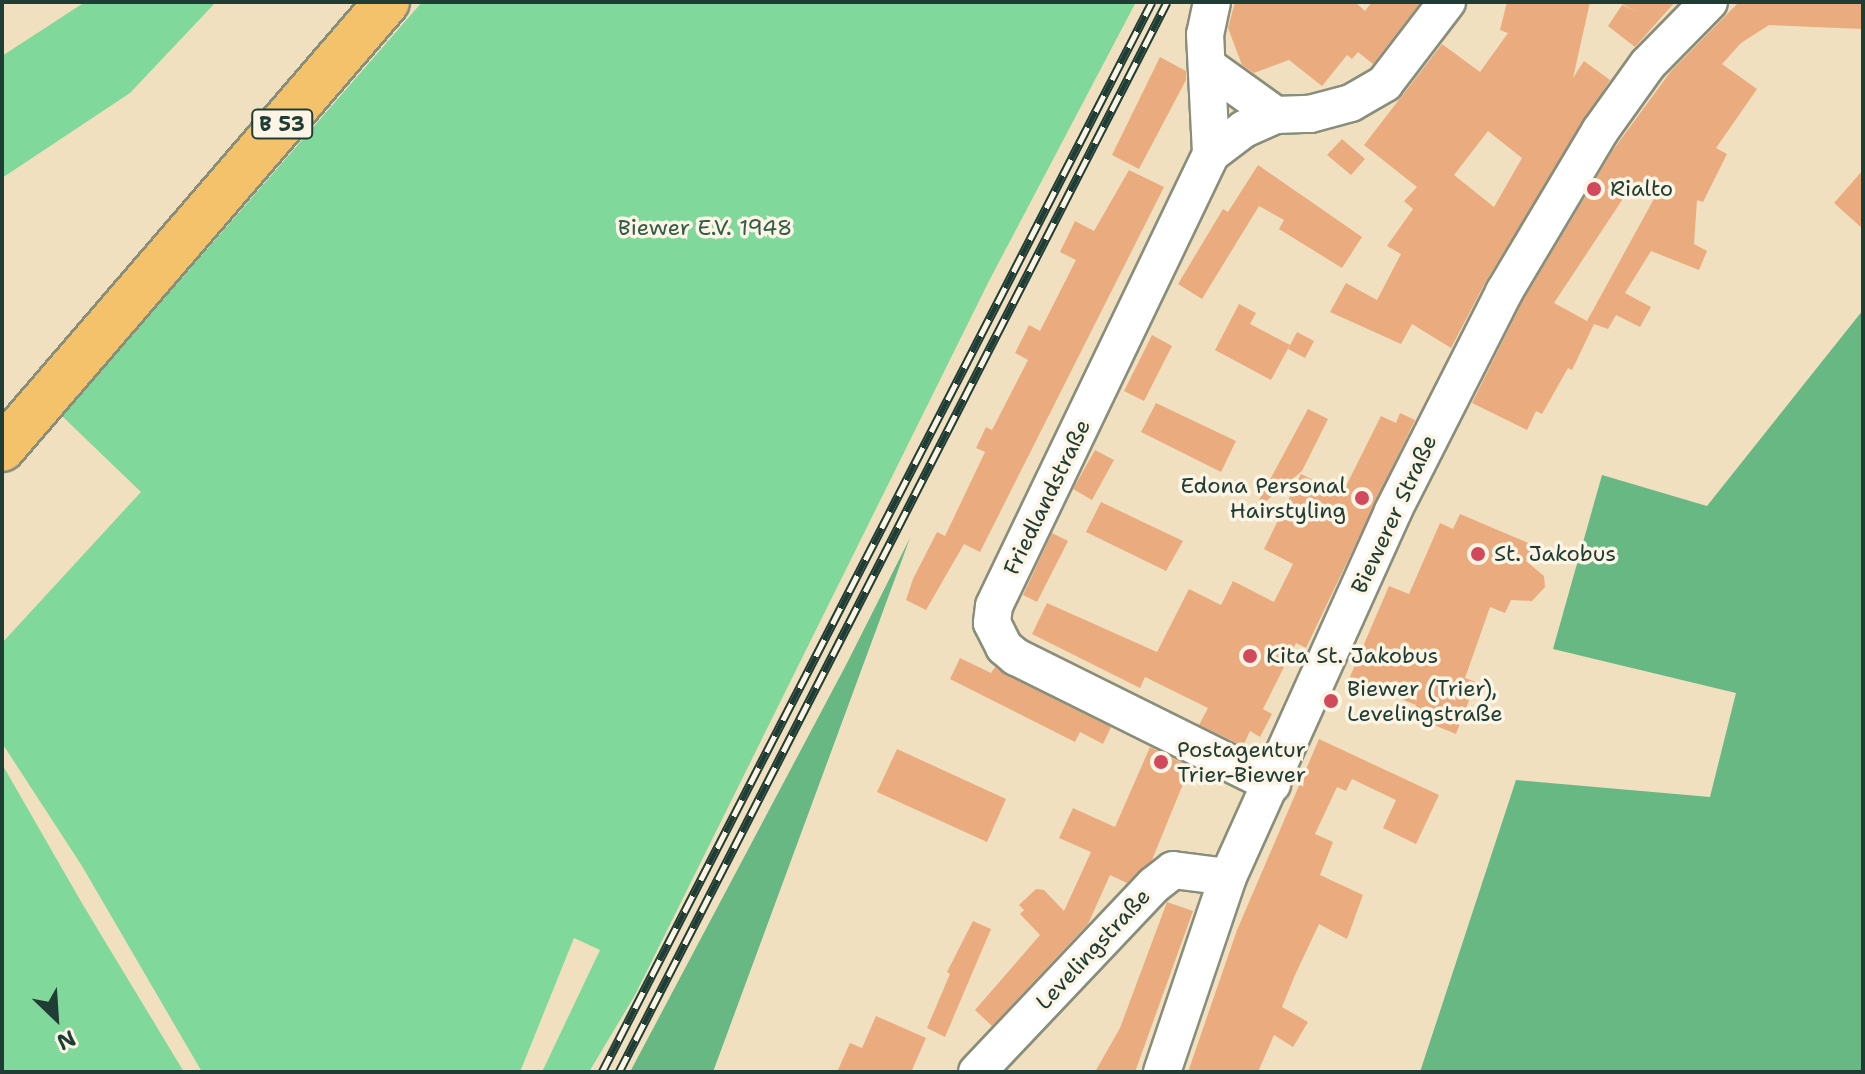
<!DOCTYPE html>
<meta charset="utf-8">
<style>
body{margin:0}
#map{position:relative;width:1865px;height:1074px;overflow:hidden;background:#f0e0c0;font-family:"Shantell Sans",sans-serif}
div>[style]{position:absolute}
.green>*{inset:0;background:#81d89b}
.forest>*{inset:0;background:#68b883}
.building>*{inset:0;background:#eaac7f}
.roads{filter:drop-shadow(2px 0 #888e7a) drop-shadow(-2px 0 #888e7a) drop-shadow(0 2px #888e7a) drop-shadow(0 -2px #888e7a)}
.minor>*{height:36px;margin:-18px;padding:0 18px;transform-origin:18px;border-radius:18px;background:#fff}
.major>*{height:44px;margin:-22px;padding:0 22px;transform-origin:22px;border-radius:22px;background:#f4c26a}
.rail>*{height:9px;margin-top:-4.5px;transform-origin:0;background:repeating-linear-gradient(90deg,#fcf5e5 0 18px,#1f3d34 0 36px);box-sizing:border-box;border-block:2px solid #1f3d34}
.dots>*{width:22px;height:22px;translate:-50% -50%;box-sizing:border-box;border:4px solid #fcf5e5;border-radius:50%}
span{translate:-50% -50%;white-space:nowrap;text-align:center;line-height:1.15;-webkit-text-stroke:7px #fcf5e5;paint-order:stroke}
.shield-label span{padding:2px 6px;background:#fcf5e5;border:2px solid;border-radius:6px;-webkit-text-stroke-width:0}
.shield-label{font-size:20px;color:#1f3d34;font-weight:700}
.poi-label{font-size:22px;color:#1f3d34}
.left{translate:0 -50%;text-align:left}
.right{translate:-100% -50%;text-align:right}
.park-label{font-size:22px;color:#335c49}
.street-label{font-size:22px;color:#1f3d34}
.frame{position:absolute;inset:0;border:4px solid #1f3d34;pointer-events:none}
.north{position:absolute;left:16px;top:978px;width:80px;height:80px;-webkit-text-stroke:6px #fcf5e5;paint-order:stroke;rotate:155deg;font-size:22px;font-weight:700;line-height:32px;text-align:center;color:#1f3d34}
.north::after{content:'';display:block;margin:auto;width:28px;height:36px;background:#1f3d34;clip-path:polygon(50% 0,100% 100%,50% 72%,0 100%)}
</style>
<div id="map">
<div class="green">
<div style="clip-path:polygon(85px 2px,216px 2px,130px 93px,2px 178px,2px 56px)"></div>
<div style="clip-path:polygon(422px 2px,1136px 2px,989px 281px,635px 995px,589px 1072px,542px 1072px,600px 950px,574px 938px,520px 1072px,202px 1072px,82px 866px,2px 743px,2px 643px,141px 492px,62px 416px)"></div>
<div style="clip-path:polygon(2px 764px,83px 905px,184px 1072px,2px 1072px)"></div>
</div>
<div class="forest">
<div style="clip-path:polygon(1863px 310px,1863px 1072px,1420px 1072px,1516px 780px,1710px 797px,1736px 693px,1553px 649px,1602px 475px,1707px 506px)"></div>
<div style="clip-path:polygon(910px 538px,713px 1072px,630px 1072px,846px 665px)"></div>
</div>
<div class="building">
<div style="clip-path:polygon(1235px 2px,1355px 2px,1365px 11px,1372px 2px,1421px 2px,1373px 64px,1358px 52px,1352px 59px,1347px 55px,1322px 86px,1289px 60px,1254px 73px,1242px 65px,1228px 28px)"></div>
<div style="clip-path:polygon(evenodd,1507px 2px,1590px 2px,1573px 78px,1584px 61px,1610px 80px,1486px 281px,1451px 348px,1412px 324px,1401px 344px,1330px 312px,1346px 283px,1377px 300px,1401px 254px,1387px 246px,1413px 209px,1404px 201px,1417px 187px,1364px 145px,1442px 44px,1480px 72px,1508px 33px,1500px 30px,1507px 2px,1488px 131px,1522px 158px,1494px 207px,1454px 175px,1488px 131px)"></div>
<div style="clip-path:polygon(1618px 2px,1675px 2px,1635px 47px,1608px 26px,1622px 5px,1637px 12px)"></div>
<div style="clip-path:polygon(evenodd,1739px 2px,1863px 2px,1863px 29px,1769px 25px,1741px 43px,1722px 64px,1757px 89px,1716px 148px,1727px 154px,1703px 202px,1697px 200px,1694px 244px,1707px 251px,1699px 270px,1651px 251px,1625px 293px,1651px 307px,1640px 327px,1616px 315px,1608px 329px,1594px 324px,1572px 370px,1568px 368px,1542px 414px,1536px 411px,1527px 430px,1472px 403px,1522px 302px,1613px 150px,1671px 71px,1739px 2px,1634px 182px,1656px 195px,1587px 321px,1554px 303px,1634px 182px)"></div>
<div style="clip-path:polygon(1160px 57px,1186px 71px,1186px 80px,1139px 169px,1112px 155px)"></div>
<div style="clip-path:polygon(1342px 139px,1365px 159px,1351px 175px,1327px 155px)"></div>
<div style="clip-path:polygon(1258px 165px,1362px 237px,1342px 268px,1279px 229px,1284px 220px,1259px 206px,1202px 299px,1178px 284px,1223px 209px,1228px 212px)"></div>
<div style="clip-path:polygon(1129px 170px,1164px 187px,980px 552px,964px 544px,926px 610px,906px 600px,913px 579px,937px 532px,945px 536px,985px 452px,976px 448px,986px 427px,992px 430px,1028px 360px,1015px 353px,1029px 325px,1040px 331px,1076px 260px,1060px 252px,1075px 221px,1094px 231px)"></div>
<div style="clip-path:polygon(1863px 170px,1863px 229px,1834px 203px)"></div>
<div style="clip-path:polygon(1239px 304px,1256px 313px,1250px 324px,1290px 345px,1271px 380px,1215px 350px)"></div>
<div style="clip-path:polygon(1297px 332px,1314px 341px,1305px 358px,1288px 349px)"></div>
<div style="clip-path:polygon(1152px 335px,1172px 346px,1144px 401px,1124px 391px)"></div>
<div style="clip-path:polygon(1156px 403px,1236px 441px,1221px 472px,1141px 432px)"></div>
<div style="clip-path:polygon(1308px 409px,1328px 419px,1302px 471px,1252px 513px)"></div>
<div style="clip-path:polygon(1400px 413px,1415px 420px,1306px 648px,1296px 643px,1263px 709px,1272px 714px,1260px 737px,1250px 731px,1243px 746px,1199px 725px,1208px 708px,1145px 677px,1140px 688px,1032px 634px,1047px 603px,1157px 652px,1189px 589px,1221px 605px,1233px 581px,1274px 602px,1293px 564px,1264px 549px,1301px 474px,1342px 494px,1381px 416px,1396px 423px)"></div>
<div style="clip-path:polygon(1095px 450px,1114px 460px,1092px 500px,1073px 489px)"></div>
<div style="clip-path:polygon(1101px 502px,1183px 541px,1166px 571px,1086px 532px)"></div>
<div style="clip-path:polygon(1460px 514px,1533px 545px,1526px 561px,1544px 576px,1545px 587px,1532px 601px,1511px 600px,1505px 613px,1490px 607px,1465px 678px,1476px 682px,1456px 734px,1412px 716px,1416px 705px,1376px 689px,1373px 697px,1346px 686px,1389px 586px,1409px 594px,1440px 523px,1453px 529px)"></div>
<div style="clip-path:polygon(1052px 533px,1068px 541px,1037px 602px,1023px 595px)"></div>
<div style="clip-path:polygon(960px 658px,991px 673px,995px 667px,1111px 727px,1103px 744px,1080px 732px,1075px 742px,950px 679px)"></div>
<div style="clip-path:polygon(1319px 739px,1439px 795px,1416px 844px,1383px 828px,1396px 800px,1352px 779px,1346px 791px,1337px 787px,1315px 834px,1333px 842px,1320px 875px,1363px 895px,1347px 939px,1319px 924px,1295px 975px,1282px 1007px,1308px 1022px,1293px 1047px,1274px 1035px,1258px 1072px,1188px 1072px,1237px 930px)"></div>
<div style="clip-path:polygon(1150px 747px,1190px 767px,1152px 860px,1127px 883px,1110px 875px,1088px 924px,992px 1026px,975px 1010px,1040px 935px,1020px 914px,1024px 910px,1019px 905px,1036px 889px,1044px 890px,1064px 911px,1091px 852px,1059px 838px,1073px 808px,1115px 827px)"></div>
<div style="clip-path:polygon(897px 749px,1006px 799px,987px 842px,877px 792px)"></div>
<div style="clip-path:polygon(1167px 902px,1193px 911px,1135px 1072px,1095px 1072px,1120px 1028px)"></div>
<div style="clip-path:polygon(973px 921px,991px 929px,945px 1037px,927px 1028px,950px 974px,947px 972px)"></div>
<div style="clip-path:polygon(876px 1016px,926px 1038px,912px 1070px,837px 1072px,850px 1043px,862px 1048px)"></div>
</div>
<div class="roads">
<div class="minor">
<div style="left:1212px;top:2px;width:33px;rotate:102deg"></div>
<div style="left:1205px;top:34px;width:120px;rotate:87.1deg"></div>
<div style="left:1211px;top:154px;width:501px;rotate:115.65deg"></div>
<div style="left:994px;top:606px;width:17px;rotate:97deg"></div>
<div style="left:992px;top:623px;width:27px;rotate:63deg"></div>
<div style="left:1004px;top:647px;width:16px;rotate:40deg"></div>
<div style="left:1016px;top:657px;width:286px;rotate:26.4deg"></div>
<div style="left:1210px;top:68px;width:81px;rotate:35.5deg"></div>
<div style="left:1211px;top:154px;width:41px;rotate:-37.1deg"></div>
<div style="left:1244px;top:129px;width:35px;rotate:-24deg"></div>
<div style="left:1276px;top:115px;width:34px;rotate:-2deg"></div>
<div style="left:1310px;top:114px;width:42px;rotate:-15deg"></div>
<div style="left:1351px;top:103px;width:39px;rotate:-30deg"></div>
<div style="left:1385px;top:83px;width:102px;rotate:-52.6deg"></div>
<div style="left:977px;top:1072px;width:257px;rotate:-46.6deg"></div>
<div style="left:1154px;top:885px;width:24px;rotate:-38deg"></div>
<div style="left:1173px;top:870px;width:55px;rotate:7.3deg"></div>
<div style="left:1162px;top:1072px;width:206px;rotate:-71.3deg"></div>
<div style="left:1228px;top:877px;width:401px;rotate:-65.7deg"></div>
<div style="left:1393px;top:511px;width:246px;rotate:-63.1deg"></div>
<div style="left:1504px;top:292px;width:187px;rotate:-59.2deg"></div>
<div style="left:1600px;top:131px;width:82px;rotate:-54.4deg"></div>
<div style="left:1648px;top:64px;width:87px;rotate:-45.5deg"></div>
</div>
<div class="major">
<div style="left:2px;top:449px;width:590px;rotate:-49.26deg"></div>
</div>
</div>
<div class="rail">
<div style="left:602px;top:1072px;width:1203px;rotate:-62.8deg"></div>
<div style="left:619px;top:1072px;width:1202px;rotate:-62.88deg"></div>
</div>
<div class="dots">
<div style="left:1594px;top:189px;background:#d1495b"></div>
<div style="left:1362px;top:498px;background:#d1495b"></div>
<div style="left:1478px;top:554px;background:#d1495b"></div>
<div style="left:1250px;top:656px;background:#d1495b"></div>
<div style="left:1331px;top:701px;background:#d1495b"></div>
<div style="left:1161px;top:762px;background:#d1495b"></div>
</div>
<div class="shield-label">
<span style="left:282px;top:124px">B 53</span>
</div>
<div class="poi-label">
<span class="left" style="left:1610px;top:189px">Rialto</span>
<span class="right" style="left:1346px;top:498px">Edona Personal<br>Hairstyling</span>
<span class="left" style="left:1494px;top:554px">St. Jakobus</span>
<span class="left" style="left:1266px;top:656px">Kita St. Jakobus</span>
<span class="left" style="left:1347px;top:701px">Biewer (Trier),<br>Levelingstraße</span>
<span class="left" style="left:1177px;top:762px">Postagentur<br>Trier-Biewer</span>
</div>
<div class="park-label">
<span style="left:705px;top:228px">Biewer E.V. 1948</span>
</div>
<div class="street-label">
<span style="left:1047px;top:497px;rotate:-64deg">Friedlandstraße</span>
<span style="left:1394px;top:514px;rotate:-65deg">Biewerer Straße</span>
<span style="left:1093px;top:949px;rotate:-47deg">Levelingstraße</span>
</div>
<div class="frame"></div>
<div class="north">N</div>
</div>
